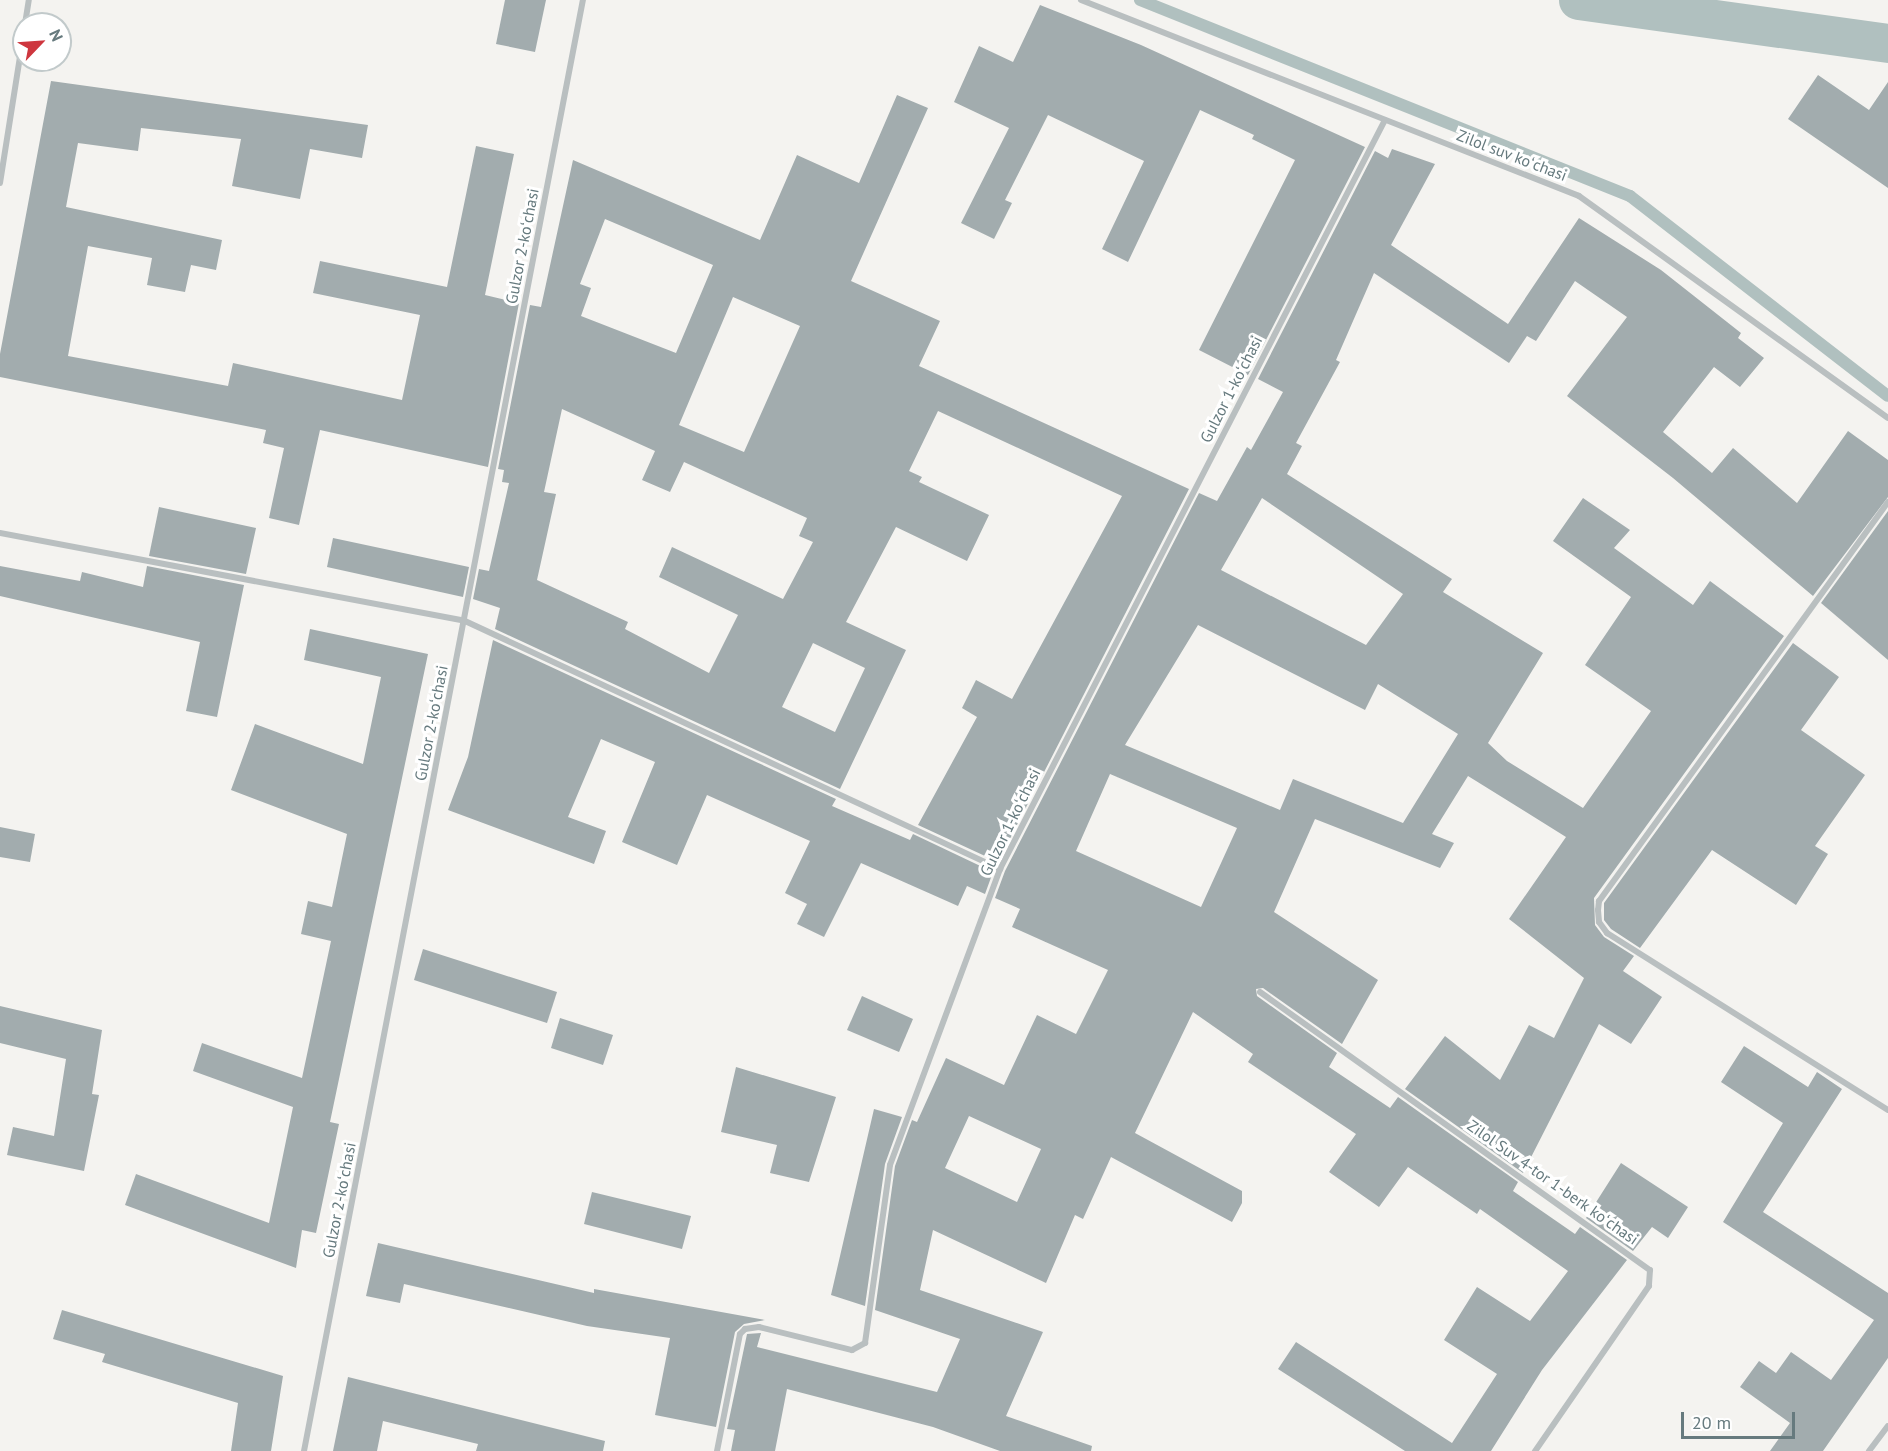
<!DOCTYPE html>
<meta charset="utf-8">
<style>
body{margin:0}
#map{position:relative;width:1888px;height:1451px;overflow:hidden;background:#f4f3f0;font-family:"PT Sans",sans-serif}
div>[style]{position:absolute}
.stream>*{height:12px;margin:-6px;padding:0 6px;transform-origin:6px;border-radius:6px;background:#b0c0bf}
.canal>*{height:39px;margin:-19.5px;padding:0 19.5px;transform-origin:19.5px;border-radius:19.5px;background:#b0c0bf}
.building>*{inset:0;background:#a2acae}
.street>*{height:6px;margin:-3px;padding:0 3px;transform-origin:3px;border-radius:3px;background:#b9bfc0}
span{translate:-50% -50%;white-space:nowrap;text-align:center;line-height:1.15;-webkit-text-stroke:6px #fff;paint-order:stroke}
.street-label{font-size:16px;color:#667a7e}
.north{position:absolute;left:12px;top:12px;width:60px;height:60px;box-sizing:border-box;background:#fff;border:2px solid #c2cacb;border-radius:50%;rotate:65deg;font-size:16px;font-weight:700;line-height:24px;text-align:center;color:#667a7e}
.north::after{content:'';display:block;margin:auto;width:21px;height:27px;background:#ce363e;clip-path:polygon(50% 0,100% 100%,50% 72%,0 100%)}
.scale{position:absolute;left:1681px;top:1412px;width:114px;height:27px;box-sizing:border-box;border:3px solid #667a7e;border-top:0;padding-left:8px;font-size:18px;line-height:21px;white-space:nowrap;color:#667a7e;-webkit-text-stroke:4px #fff;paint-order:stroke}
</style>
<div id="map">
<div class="stream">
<div style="left:1140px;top:0;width:528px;rotate:21.8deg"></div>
<div style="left:1630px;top:196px;width:326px;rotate:37.8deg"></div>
</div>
<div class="canal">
<div style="left:1578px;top:0;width:313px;rotate:7.9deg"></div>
</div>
<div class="building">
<div style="clip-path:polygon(505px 0,546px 0,535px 52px,496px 44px)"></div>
<div style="clip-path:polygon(1040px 5px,1141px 45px,1365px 147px,1248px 375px,1199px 350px,1295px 160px,1252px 139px,1254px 135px,1200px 110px,1128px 262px,1102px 249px,1144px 161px,1048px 115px,1005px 200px,1012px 203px,994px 239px,961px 223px,1009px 128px,954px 102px,979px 46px,1013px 62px)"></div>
<div style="clip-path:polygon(1818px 75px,1869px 110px,1888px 82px,1888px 188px,1788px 119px)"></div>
<div style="clip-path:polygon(51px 81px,368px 125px,362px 158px,310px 149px,300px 199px,232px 186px,241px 139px,141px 128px,138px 151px,78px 143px,66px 207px,222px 240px,216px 270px,191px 265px,185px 292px,147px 285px,152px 258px,88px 246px,68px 356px,228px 386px,233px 363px,402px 400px,420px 315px,313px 293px,320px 261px,447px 287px,476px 146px,514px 154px,485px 295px,519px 303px,488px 467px,320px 430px,299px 525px,269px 518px,284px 448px,263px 443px,266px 430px,0 377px,0 354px)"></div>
<div style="clip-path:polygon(evenodd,897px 95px,928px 108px,851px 281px,940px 321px,919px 366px,1189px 489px,998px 862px,918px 825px,977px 717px,962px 708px,976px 680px,1012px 699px,1122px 496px,938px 411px,909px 471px,922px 477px,919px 482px,989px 515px,967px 561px,896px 527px,846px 622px,906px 650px,840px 789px,495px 629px,500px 608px,473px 599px,479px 569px,489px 571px,509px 483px,502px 482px,504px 470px,498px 469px,530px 305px,541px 307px,573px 160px,760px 240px,797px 155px,859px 183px,897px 95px,605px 219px,713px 265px,676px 353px,581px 316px,591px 288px,580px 284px,605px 219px,897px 95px,733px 297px,800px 326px,744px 452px,679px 425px,733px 297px,897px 95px,562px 409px,655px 451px,642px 480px,670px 492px,684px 462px,807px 518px,799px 536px,813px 542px,783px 599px,672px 547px,659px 577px,738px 615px,709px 673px,625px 629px,628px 622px,537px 580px,556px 494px,544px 492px,562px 409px,897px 95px,813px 643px,865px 668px,835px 732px,782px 707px,813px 643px)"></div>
<div style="clip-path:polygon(evenodd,1392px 149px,1435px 164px,1391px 245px,1508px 324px,1579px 218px,1661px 270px,1741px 333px,1738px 338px,1764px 358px,1740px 387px,1714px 367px,1663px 432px,1712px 473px,1733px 448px,1797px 503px,1848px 431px,1888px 460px,1888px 497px,1813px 596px,1673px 478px,1567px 396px,1627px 317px,1575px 281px,1536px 341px,1527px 336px,1509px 363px,1374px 273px,1336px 360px,1340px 362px,1296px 443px,1302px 446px,1287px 474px,1452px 579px,1443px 592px,1543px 653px,1488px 743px,1507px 761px,1583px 808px,1651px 711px,1585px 665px,1631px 597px,1553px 541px,1583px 498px,1630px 530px,1614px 548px,1693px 605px,1710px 581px,1784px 636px,1594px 898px,1595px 925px,1604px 937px,1634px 956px,1623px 971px,1662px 997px,1631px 1044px,1599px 1024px,1523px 1173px,1405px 1089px,1445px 1036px,1500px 1080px,1529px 1025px,1554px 1038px,1584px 978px,1509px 919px,1566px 837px,1468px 776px,1432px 834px,1454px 843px,1440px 868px,1315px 819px,1274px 912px,1378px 980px,1342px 1044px,1263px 988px,1256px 989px,1257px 996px,1337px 1053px,1329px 1067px,1390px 1108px,1398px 1097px,1518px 1182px,1513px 1191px,1575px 1234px,1580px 1227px,1627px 1260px,1542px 1370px,1491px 1451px,1405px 1451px,1278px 1369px,1296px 1342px,1452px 1443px,1497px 1374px,1444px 1340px,1477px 1287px,1530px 1321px,1568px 1271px,1480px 1209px,1477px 1214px,1408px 1167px,1379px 1207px,1329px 1172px,1356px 1134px,1248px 1062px,1253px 1054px,1193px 1012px,1135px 1133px,1242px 1191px,1242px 1203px,1232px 1222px,1111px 1157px,1083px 1219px,1075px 1215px,1046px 1283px,933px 1230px,920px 1290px,1043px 1332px,1006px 1416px,1092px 1446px,1091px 1451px,1000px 1451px,933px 1427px,787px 1389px,775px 1451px,731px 1451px,735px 1430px,727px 1429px,747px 1334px,761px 1333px,757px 1347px,937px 1392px,960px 1339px,875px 1310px,895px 1166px,912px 1120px,917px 1122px,946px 1058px,1004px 1085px,1037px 1015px,1076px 1034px,1108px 970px,1012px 927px,1020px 909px,995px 898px,1005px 871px,1199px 493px,1217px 501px,1247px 447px,1251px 450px,1283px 392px,1258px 379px,1375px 151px,1388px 158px,1392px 149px,1262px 498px,1403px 594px,1366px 645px,1221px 570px,1262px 498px,1392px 149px,1198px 625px,1365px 710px,1378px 684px,1458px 734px,1403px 823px,1293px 779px,1280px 810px,1125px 745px,1198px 625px,1392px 149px,1110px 774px,1237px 828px,1201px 907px,1076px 851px,1110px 774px,1392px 149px,969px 1116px,1041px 1149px,1017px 1202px,945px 1168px,969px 1116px)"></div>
<div style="clip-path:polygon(159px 507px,256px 528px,246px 574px,149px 556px)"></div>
<div style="clip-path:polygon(1888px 511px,1888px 660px,1821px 603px)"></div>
<div style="clip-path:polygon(333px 538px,469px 567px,463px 597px,327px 567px)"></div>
<div style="clip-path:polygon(0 566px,80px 581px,82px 572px,143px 587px,147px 566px,244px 585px,217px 717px,186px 711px,200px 642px,0 596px)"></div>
<div style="clip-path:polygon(310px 629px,428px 654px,330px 1122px,339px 1124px,316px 1233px,302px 1230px,296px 1268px,125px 1205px,136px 1174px,269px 1223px,293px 1107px,193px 1071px,202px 1043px,302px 1078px,331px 941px,301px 934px,308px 901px,332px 907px,347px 834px,231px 790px,255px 724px,363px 764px,381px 677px,304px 660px)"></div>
<div style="clip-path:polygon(493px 640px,836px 799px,832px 806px,910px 840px,913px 834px,993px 872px,985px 894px,967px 886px,958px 906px,861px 863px,824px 937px,797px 924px,807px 904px,785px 893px,810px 841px,707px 795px,677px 865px,622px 842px,655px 762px,601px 739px,568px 817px,606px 831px,594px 864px,448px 810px,468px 757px)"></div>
<div style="clip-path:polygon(1793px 643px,1839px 677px,1801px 730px,1865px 775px,1815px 846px,1828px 854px,1796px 905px,1712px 850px,1640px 948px,1611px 929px,1604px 920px,1604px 903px)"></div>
<div style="clip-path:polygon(0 827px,35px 834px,30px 862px,0 857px)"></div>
<div style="clip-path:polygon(423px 949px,557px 992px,547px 1023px,414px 980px)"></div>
<div style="clip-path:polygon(862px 996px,913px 1019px,899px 1052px,847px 1030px)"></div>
<div style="clip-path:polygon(0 1006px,102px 1030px,92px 1094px,99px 1095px,84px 1171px,7px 1155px,13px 1127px,54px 1136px,66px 1059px,0 1043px)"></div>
<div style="clip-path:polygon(560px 1018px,613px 1035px,603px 1065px,551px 1048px)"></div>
<div style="clip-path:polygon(1744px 1046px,1808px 1087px,1817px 1072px,1842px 1089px,1763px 1212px,1888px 1293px,1888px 1358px,1823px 1451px,1770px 1451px,1790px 1423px,1740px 1387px,1759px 1361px,1776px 1373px,1791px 1352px,1831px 1380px,1874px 1320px,1723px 1222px,1783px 1123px,1721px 1082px)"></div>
<div style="clip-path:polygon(736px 1067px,836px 1097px,809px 1182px,770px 1173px,777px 1145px,721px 1132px)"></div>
<div style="clip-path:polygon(874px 1109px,902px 1117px,885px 1164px,865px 1306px,831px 1295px)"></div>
<div style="clip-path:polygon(1621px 1163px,1688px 1207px,1668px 1238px,1652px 1227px,1633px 1251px,1586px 1218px)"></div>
<div style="clip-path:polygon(592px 1192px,691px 1216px,682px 1249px,584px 1224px)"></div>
<div style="clip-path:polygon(378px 1243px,594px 1293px,594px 1289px,765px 1320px,744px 1324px,735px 1332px,716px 1427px,655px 1415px,670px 1338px,587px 1326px,404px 1284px,400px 1303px,366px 1296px)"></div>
<div style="clip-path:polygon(62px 1310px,283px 1376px,271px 1451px,231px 1451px,238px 1403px,102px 1362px,105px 1354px,53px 1339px)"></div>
<div style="clip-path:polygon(348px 1377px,605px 1441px,603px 1451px,476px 1451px,478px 1444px,383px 1421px,377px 1451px,333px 1451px)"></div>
</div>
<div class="street">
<div style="left:1081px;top:0;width:535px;rotate:21.48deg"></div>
<div style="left:1579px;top:196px;width:380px;rotate:35.7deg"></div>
<div style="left:25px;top:24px;width:24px;rotate:-81deg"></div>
<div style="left:0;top:183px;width:154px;rotate:-81deg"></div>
<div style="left:1888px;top:502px;width:493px;rotate:125.9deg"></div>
<div style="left:1599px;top:901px;width:9px;rotate:96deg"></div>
<div style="left:1598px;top:910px;width:12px;rotate:85deg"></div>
<div style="left:1599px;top:922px;width:14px;rotate:54deg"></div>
<div style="left:1607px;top:933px;width:332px;rotate:32.2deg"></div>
<div style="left:0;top:533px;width:473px;rotate:10.7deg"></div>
<div style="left:465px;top:621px;width:590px;rotate:24.87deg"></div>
<div style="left:1260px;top:992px;width:479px;rotate:35.5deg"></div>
<div style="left:1650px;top:1270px;width:16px;rotate:94deg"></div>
<div style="left:1649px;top:1286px;width:201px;rotate:124.6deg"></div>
<div style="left:304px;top:1451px;width:1478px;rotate:-79.12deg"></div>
<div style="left:717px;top:1451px;width:119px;rotate:-78.9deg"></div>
<div style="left:740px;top:1334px;width:7px;rotate:-45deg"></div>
<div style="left:745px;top:1329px;width:14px;rotate:-8deg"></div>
<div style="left:759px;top:1327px;width:96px;rotate:13.9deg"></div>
<div style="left:852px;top:1350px;width:15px;rotate:-28deg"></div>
<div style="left:865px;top:1343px;width:180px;rotate:-82deg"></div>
<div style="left:890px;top:1165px;width:316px;rotate:-69.6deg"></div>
<div style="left:1000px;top:869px;width:842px;rotate:-62.8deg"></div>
<div style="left:1869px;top:1451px;width:31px;rotate:-53deg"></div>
</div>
<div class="street-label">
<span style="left:1512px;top:155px;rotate:21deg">Zilol suv koʻchasi</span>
<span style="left:522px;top:246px;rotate:-79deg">Gulzor 2-koʻchasi</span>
<span style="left:1231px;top:389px;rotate:-63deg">Gulzor 1-koʻchasi</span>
<span style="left:431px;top:723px;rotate:-79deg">Gulzor 2-koʻchasi</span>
<span style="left:1010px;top:822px;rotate:-64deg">Gulzor 1-koʻchasi</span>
<span style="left:1553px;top:1182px;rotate:35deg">Zilol Suv 4-tor 1-berk koʻchasi</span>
<span style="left:339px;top:1200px;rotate:-79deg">Gulzor 2-koʻchasi</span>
</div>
<div class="north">N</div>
<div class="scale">20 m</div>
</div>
